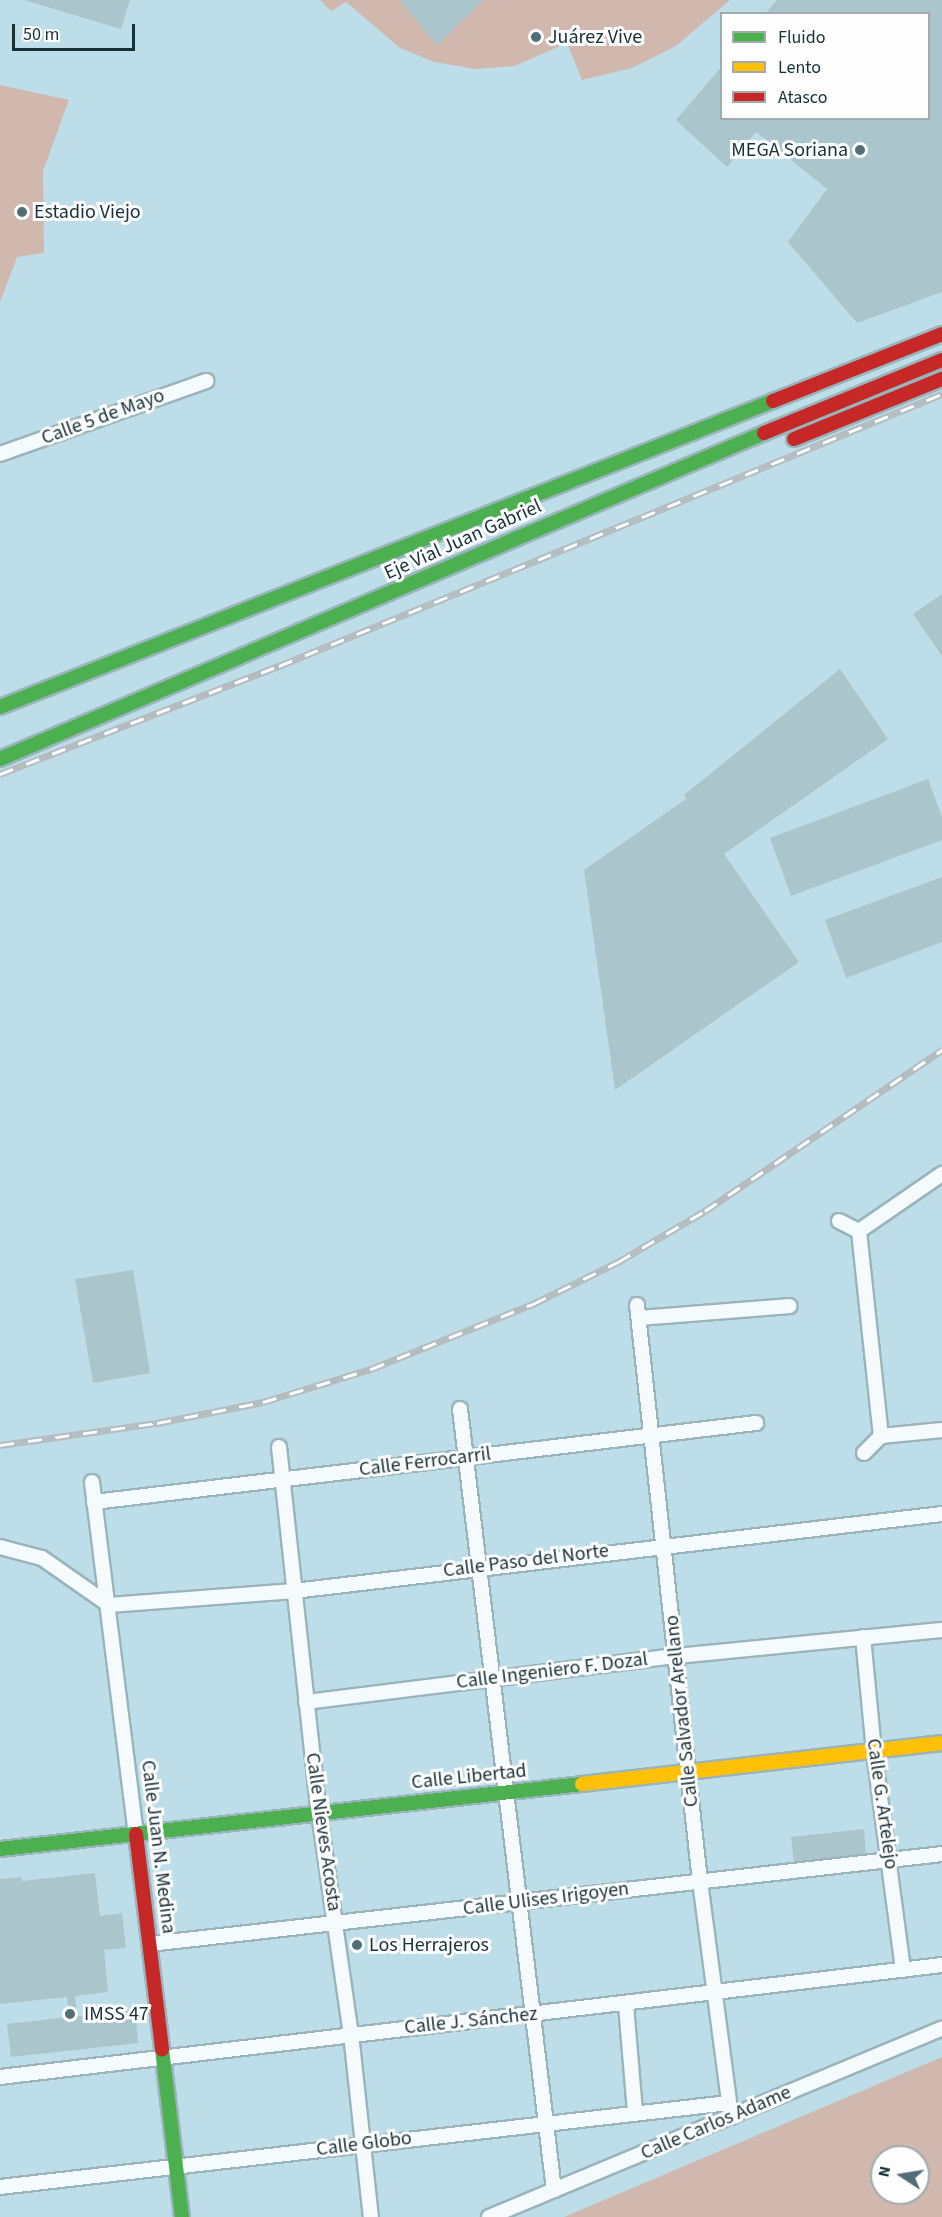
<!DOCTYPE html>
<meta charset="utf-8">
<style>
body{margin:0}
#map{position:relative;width:942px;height:2217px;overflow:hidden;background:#bddee9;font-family:"Source Sans 3",sans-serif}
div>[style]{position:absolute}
.green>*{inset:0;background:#d0b8af}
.building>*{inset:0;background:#abc5cd}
.roads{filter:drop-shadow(2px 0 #9ab4bc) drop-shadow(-2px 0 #9ab4bc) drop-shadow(0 2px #9ab4bc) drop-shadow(0 -2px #9ab4bc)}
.street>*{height:14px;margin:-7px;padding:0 7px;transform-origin:7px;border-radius:7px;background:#f5fafc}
.fast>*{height:14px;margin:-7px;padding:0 7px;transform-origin:7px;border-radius:7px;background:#4caf50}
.slow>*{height:14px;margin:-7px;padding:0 7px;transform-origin:7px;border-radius:7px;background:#ffc107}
.jam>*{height:14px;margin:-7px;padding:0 7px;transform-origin:7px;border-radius:7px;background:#c62828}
.rail>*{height:7px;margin-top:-3.5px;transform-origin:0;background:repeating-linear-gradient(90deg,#fdfdfd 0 14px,#b4bcbf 0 28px);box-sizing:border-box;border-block:2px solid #b4bcbf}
.dots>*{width:16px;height:16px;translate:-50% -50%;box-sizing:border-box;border:3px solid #fdfdfd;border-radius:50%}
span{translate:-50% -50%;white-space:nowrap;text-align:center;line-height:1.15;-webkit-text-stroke:6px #fdfdfd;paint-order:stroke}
.poi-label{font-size:20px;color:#183138}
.left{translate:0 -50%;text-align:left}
.right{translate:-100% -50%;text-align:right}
.street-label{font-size:20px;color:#183138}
.legend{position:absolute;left:720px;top:12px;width:210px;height:108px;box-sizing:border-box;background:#fdfdfd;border:2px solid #a1abae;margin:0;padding:8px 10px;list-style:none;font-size:18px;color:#183138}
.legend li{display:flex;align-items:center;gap:12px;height:30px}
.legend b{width:30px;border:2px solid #a1abae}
.north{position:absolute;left:870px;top:2145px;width:60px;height:60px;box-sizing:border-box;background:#fdfdfd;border:2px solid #a1abae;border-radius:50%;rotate:282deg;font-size:16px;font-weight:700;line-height:24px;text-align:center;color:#183138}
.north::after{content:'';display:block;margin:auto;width:21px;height:27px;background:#526e76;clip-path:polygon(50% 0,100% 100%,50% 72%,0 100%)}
.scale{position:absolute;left:12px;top:24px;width:123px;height:27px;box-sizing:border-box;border:3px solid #183138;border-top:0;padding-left:8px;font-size:18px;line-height:21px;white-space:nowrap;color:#183138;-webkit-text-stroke:4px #fdfdfd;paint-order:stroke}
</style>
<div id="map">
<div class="green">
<div style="clip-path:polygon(320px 0,730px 0,676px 46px,632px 68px,582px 80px,567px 43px,515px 66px,475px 69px,434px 62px,400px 48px,346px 2px,331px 11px)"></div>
<div style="clip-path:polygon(0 85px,69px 100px,43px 171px,44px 253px,17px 257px,0 302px)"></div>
<div style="clip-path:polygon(evenodd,942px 2057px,942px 2217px,564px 2217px,942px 2057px,882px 2157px,918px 2157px,918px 2193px,882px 2193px,882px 2157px)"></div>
</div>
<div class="building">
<div style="clip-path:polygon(24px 0,130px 0,121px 29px)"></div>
<div style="clip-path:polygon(399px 0,483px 0,437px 45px)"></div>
<div style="clip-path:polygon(777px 0,942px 0,942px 292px,857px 323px,788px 242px,827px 189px,756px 132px,727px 167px,676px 120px,722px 66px,722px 118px,928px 118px,928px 14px,765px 14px)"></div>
<div style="clip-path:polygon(942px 594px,942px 656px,913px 614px)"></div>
<div style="clip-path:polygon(840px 669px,888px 739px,724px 854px,799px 962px,615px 1090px,584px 870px,686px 799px,684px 795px)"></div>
<div style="clip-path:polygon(928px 779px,942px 817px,942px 840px,791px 896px,770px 838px)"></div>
<div style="clip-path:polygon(942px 877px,942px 942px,846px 978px,825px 920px)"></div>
<div style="clip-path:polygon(133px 1270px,150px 1373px,93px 1383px,75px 1279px)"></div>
<div style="clip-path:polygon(864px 1829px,866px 1855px,794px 1863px,791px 1837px)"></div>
<div style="clip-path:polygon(95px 1873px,100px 1916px,122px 1913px,126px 1948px,104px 1950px,108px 1992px,75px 1996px,77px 2016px,135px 2010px,138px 2043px,11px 2057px,7px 2024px,69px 2017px,67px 1997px,0 2004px,0 1879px,21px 1877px,22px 1881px)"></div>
</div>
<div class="roads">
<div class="street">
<div style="left:0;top:454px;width:219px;rotate:-19.5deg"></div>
<div style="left:839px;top:1221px;width:22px;rotate:27deg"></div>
<div style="left:859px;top:1231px;width:206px;rotate:83.9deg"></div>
<div style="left:859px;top:1231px;width:101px;rotate:-34.5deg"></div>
<div style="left:637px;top:1305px;width:579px;rotate:83.76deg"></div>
<div style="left:700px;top:1881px;width:238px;rotate:82.5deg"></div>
<div style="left:640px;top:1318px;width:150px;rotate:-4.6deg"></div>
<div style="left:460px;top:1409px;width:787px;rotate:83.14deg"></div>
<div style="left:881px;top:1436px;width:61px;rotate:-5.6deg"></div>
<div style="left:279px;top:1447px;width:368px;rotate:83.8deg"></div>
<div style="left:319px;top:1813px;width:223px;rotate:81.8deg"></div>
<div style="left:351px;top:2034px;width:184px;rotate:83.8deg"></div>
<div style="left:864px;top:1453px;width:24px;rotate:-45deg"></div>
<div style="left:92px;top:1482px;width:355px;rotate:82.9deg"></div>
<div style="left:94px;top:1502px;width:667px;rotate:-6.81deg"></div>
<div style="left:0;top:1547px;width:43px;rotate:14.7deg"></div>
<div style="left:42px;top:1558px;width:82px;rotate:35deg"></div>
<div style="left:109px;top:1605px;width:186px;rotate:-4.3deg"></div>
<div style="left:294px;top:1591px;width:653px;rotate:-6.78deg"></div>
<div style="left:863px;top:1637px;width:116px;rotate:84.5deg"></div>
<div style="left:874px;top:1752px;width:220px;rotate:82.4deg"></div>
<div style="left:306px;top:1702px;width:373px;rotate:-7.1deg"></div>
<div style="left:676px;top:1656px;width:267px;rotate:-5.6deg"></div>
<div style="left:150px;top:1944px;width:797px;rotate:-6.48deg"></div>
<div style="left:626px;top:2005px;width:107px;rotate:85.2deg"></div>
<div style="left:0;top:2077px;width:949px;rotate:-6.78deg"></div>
<div style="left:0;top:2187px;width:733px;rotate:-6.58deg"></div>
<div style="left:489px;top:2217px;width:491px;rotate:-22.6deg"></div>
</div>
<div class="fast">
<div style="left:0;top:707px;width:831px;rotate:-21.6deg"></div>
<div style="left:0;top:759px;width:831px;rotate:-23.11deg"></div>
<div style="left:0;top:1849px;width:586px;rotate:-6.37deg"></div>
<div style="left:162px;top:2049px;width:169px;rotate:83.2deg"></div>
</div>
<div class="slow">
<div style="left:582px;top:1784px;width:362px;rotate:-6.5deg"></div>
</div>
<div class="jam">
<div style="left:773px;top:401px;width:182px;rotate:-21.6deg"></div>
<div style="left:764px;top:433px;width:192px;rotate:-22.3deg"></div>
<div style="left:794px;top:439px;width:160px;rotate:-22.1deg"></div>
<div style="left:136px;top:1834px;width:217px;rotate:83.1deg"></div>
</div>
</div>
<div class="rail">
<div style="left:0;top:774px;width:299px;rotate:-21.2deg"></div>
<div style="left:279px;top:666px;width:717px;rotate:-22.31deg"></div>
<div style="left:0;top:1445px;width:159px;rotate:-8deg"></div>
<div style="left:157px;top:1423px;width:108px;rotate:-11.2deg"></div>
<div style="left:263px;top:1402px;width:113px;rotate:-17deg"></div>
<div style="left:371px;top:1369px;width:175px;rotate:-21.9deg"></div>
<div style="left:533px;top:1304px;width:95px;rotate:-26.3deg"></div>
<div style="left:618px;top:1262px;width:101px;rotate:-30.4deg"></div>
<div style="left:705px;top:1211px;width:287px;rotate:-34.2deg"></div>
</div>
<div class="dots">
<div style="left:536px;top:37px;background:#526e76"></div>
<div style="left:860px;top:150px;background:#526e76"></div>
<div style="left:22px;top:212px;background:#526e76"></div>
<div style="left:357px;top:1945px;background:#526e76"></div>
<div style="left:70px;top:2014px;background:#526e76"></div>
</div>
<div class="poi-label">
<span class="left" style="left:548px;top:37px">Juárez Vive</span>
<span class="right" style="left:848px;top:150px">MEGA Soriana</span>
<span class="left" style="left:34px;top:212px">Estadio Viejo</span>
<span class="left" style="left:369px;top:1945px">Los Herrajeros</span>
<span class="left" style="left:84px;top:2014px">IMSS 47</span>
</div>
<div class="street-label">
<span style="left:103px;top:417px;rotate:-20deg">Calle 5 de Mayo</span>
<span style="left:463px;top:540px;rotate:-24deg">Eje Vial Juan Gabriel</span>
<span style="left:425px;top:1462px;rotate:-7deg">Calle Ferrocarril</span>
<span style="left:526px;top:1561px;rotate:-7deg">Calle Paso del Norte</span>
<span style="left:552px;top:1671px;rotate:-7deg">Calle Ingeniero F. Dozal</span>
<span style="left:682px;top:1711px;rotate:-96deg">Calle Salvador Arellano</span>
<span style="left:469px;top:1777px;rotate:-6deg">Calle Libertad</span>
<span style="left:882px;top:1804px;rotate:82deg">Calle G. Artelejo</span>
<span style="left:323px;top:1832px;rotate:82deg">Calle Nieves Acosta</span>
<span style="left:158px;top:1847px;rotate:83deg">Calle Juan N. Medina</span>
<span style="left:546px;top:1899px;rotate:-7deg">Calle Ulises Irigoyen</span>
<span style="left:471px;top:2021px;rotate:-6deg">Calle J. Sánchez</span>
<span style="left:716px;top:2123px;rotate:-23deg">Calle Carlos Adame</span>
<span style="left:364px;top:2144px;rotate:-7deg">Calle Globo</span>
</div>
<ul class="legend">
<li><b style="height:8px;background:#4caf50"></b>Fluido</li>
<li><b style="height:8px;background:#ffc107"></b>Lento</li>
<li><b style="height:8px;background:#c62828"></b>Atasco</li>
</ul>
<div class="north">N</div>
<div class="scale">50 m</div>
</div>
